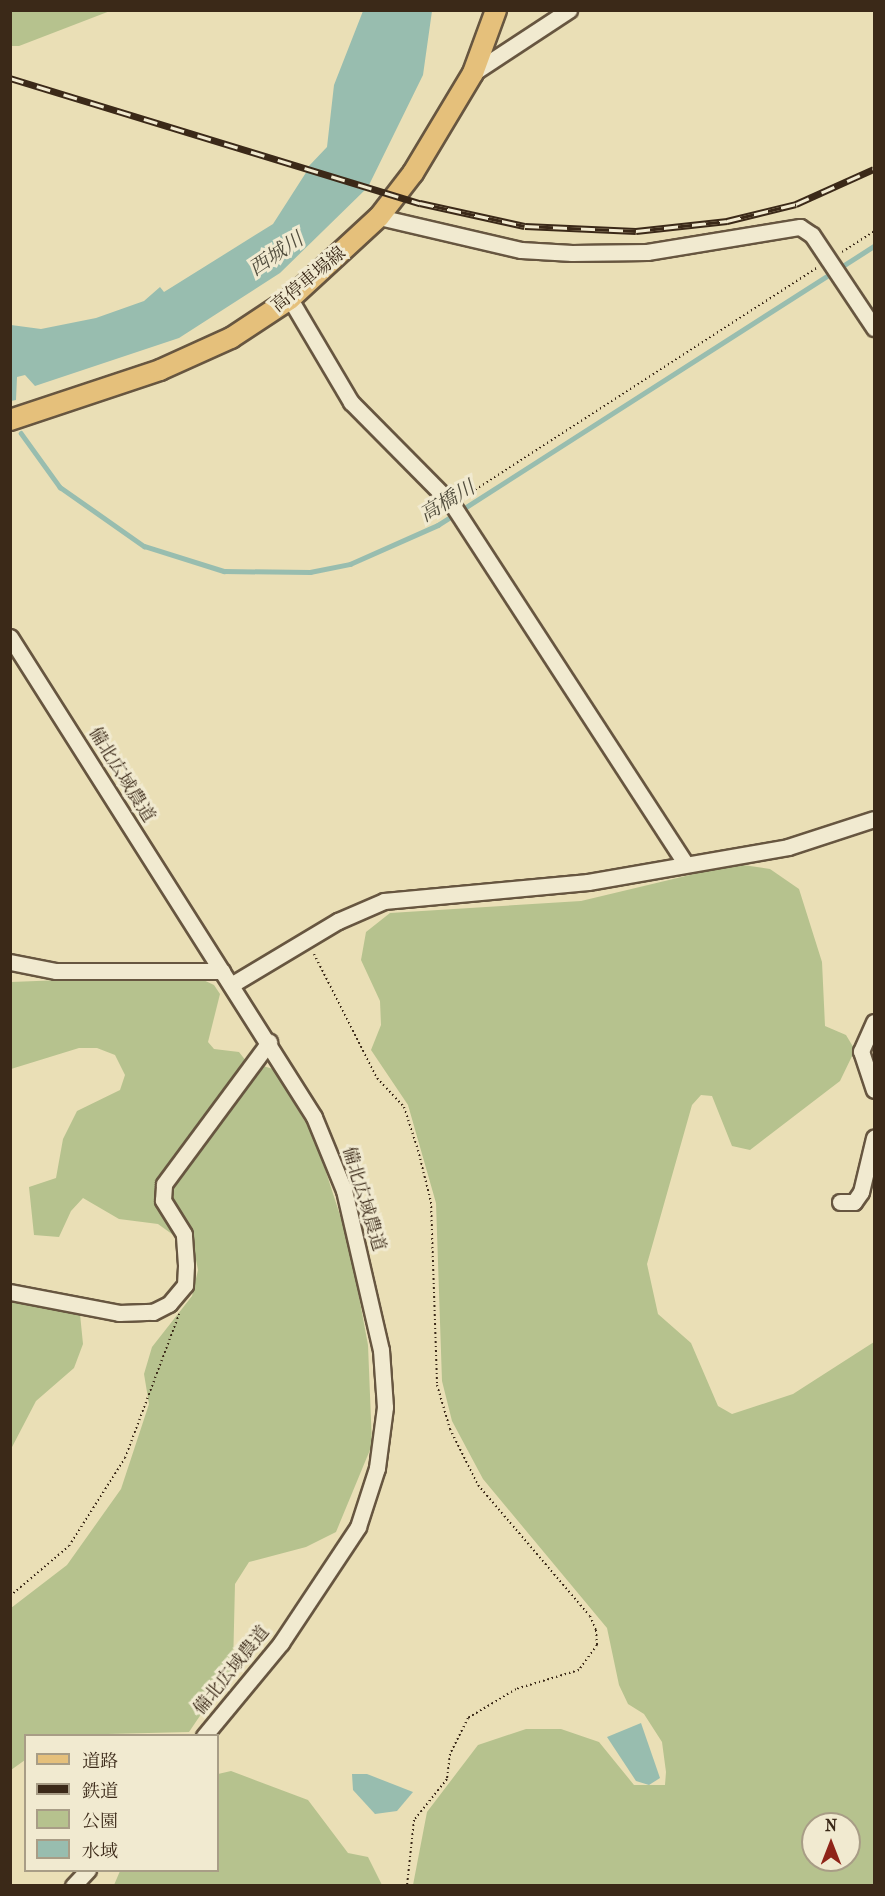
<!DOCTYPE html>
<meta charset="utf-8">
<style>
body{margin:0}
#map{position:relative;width:885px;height:1896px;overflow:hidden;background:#eadfb6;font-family:"IM FELL French Canon","Noto Serif JP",serif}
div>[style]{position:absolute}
.green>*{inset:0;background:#b6c28e}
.water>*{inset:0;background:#98bdaf}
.stream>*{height:4.5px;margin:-2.25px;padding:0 2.25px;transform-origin:2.25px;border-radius:2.25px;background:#98bdaf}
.path>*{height:2px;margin-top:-1px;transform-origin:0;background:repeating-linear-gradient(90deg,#3b2918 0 1.5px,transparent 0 4.5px)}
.roads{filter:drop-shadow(2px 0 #675640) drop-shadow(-2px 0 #675640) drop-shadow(0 2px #675640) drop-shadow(0 -2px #675640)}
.minor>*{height:15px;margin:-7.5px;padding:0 7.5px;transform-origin:7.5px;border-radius:7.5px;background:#f1ead0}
.major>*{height:20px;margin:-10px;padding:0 10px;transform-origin:10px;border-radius:10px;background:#e5c07b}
.rail>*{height:7px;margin-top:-3.5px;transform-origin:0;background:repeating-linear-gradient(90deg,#f1ead0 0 14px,#3b2918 0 28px);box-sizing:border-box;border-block:2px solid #3b2918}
span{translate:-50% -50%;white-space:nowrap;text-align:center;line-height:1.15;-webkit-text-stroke:6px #f1ead0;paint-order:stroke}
.street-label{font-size:18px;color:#3b2918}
.water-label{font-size:20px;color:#524e3e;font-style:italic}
.frame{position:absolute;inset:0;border:12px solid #3b2918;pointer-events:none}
.legend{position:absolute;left:24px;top:1734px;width:195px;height:138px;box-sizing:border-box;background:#f1ead0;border:2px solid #a89d86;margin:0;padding:8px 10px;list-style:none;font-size:18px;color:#3b2918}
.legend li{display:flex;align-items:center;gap:12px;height:30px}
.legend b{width:30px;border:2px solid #a89d86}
.north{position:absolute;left:801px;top:1812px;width:60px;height:60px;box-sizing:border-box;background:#f1ead0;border:2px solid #a89d86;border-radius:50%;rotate:0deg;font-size:16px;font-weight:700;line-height:24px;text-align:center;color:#3b2918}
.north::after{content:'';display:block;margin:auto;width:21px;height:27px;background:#8f2418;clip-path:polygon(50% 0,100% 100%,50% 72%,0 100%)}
</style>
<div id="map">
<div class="green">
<div style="clip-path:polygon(10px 11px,11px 10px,110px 11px,19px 46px,11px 46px)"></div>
<div style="clip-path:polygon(evenodd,736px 864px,770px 869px,799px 889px,822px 962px,825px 1026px,846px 1035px,855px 1050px,840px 1081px,750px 1150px,732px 1146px,712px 1096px,701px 1095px,692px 1105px,647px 1264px,658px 1314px,691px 1343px,718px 1406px,732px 1414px,793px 1394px,874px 1342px,874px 1885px,413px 1885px,427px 1812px,478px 1745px,526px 1729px,561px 1729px,599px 1742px,634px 1785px,665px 1785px,666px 1772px,662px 1742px,644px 1714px,628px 1704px,619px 1685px,607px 1628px,483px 1479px,452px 1421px,442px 1381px,436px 1203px,408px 1105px,371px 1050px,381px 1025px,380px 1001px,361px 960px,366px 932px,390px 913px,581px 901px,736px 864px,813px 1824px,849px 1824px,849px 1860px,813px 1860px,813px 1824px)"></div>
<div style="clip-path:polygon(164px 976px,197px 977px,214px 985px,220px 994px,208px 1042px,214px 1049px,239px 1052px,246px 1061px,273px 1069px,315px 1138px,349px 1243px,368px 1345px,372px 1445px,336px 1532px,306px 1547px,249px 1562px,235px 1584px,233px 1667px,189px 1732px,26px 1736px,25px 1760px,11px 1770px,11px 1608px,67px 1565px,121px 1489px,149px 1404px,144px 1374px,152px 1347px,192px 1296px,198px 1270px,194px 1250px,158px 1224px,119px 1219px,83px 1198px,71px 1211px,59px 1237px,34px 1235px,29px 1187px,56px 1178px,63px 1139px,77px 1111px,120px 1090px,125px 1075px,115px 1055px,97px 1048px,79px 1048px,11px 1069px,11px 982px)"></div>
<div style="clip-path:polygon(11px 1302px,57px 1305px,80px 1314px,83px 1344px,74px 1368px,36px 1401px,11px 1449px)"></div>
<div style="clip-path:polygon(231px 1771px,308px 1800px,348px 1853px,368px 1857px,382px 1885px,114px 1885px,120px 1871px,218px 1870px,218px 1774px)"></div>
</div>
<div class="water">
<div style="clip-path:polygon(363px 11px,432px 11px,423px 75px,369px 185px,308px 167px,327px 147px,334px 85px)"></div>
<div style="clip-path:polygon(307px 171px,367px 188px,280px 273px,179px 338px,35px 386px,25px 375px,17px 377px,16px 400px,11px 401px,11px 325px,41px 329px,96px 318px,144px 301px,160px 287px,164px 292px,273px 224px)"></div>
<div style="clip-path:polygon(641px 1723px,660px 1778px,649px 1785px,636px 1781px,607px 1737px)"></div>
<div style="clip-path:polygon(352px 1774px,367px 1774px,413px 1792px,397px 1811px,375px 1814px,353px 1790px)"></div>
</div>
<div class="stream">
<div style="left:21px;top:433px;width:67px;rotate:54.2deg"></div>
<div style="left:60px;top:487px;width:103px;rotate:35.1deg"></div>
<div style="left:144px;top:546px;width:84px;rotate:17.4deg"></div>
<div style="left:224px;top:571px;width:86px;rotate:0.7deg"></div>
<div style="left:310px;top:572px;width:41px;rotate:-11.3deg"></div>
<div style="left:350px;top:564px;width:96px;rotate:-23.9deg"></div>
<div style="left:438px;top:525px;width:518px;rotate:-32.62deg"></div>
</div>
<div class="path">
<div style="left:842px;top:252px;width:38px;rotate:-33deg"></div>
<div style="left:464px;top:497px;width:421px;rotate:-33deg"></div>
<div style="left:314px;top:954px;width:139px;rotate:63.1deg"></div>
<div style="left:377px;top:1078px;width:40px;rotate:47deg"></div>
<div style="left:404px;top:1107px;width:45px;rotate:72deg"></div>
<div style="left:418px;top:1150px;width:54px;rotate:76deg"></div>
<div style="left:431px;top:1202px;width:183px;rotate:88.1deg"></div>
<div style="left:437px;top:1385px;width:46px;rotate:73.5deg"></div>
<div style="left:450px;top:1429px;width:63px;rotate:63.4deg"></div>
<div style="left:478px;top:1485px;width:172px;rotate:49.5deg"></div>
<div style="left:590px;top:1616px;width:15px;rotate:67deg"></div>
<div style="left:596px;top:1630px;width:15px;rotate:86deg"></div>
<div style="left:597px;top:1645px;width:31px;rotate:126deg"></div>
<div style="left:579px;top:1670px;width:66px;rotate:163.2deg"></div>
<div style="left:516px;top:1689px;width:56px;rotate:148.9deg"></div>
<div style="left:468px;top:1718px;width:40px;rotate:116.6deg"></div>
<div style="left:450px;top:1754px;width:25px;rotate:97deg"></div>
<div style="left:447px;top:1779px;width:53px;rotate:128.8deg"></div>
<div style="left:414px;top:1820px;width:66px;rotate:96.1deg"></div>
<div style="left:10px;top:1596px;width:77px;rotate:-40.3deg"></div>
<div style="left:69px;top:1546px;width:104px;rotate:-57.5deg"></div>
<div style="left:125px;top:1458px;width:154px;rotate:-69.4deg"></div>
</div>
<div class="roads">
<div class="minor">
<div style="left:473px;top:73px;width:115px;rotate:-33.3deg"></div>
<div style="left:379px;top:217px;width:146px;rotate:13.1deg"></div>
<div style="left:521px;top:250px;width:51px;rotate:3.4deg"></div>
<div style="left:572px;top:253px;width:75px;rotate:-0.8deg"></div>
<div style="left:647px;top:252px;width:155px;rotate:-9.3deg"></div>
<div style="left:800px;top:227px;width:14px;rotate:34deg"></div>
<div style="left:812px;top:235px;width:112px;rotate:56.3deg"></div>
<div style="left:290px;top:299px;width:120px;rotate:59.4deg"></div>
<div style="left:351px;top:402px;width:144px;rotate:45.3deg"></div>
<div style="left:452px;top:504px;width:429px;rotate:57deg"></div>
<div style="left:10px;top:637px;width:568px;rotate:57.65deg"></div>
<div style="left:314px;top:1117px;width:79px;rotate:67.7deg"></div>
<div style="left:344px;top:1190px;width:164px;rotate:77deg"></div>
<div style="left:381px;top:1350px;width:57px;rotate:86deg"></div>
<div style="left:385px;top:1407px;width:62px;rotate:97.5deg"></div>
<div style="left:377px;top:1468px;width:62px;rotate:107.9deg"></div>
<div style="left:358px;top:1527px;width:139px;rotate:123.6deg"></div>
<div style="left:281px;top:1643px;width:121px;rotate:129.6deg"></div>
<div style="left:10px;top:962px;width:47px;rotate:11.1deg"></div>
<div style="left:56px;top:971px;width:166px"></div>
<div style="left:231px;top:985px;width:125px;rotate:-30.9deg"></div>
<div style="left:338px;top:921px;width:50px;rotate:-23.5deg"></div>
<div style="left:384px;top:901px;width:205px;rotate:-5.3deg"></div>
<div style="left:588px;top:882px;width:203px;rotate:-9.9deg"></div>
<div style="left:788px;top:847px;width:90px;rotate:-18deg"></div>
<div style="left:874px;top:1022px;width:32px;rotate:114deg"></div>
<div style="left:861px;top:1051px;width:41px;rotate:71.6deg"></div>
<div style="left:840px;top:1202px;width:14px"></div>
<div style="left:854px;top:1202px;width:12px;rotate:-55deg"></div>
<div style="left:861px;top:1192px;width:56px;rotate:-76.5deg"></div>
<div style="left:10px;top:1292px;width:111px;rotate:10.9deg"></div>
<div style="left:119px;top:1313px;width:34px;rotate:-2deg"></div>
<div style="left:153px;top:1312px;width:18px;rotate:-27deg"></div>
<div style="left:169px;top:1304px;width:25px;rotate:-50deg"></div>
<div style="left:185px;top:1285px;width:20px;rotate:-87deg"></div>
<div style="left:186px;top:1265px;width:31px;rotate:-94deg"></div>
<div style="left:184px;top:1234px;width:40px;rotate:-122deg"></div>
<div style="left:163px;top:1200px;width:16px;rotate:-86deg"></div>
<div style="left:164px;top:1184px;width:177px;rotate:-53.5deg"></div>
<div style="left:73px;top:1886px;width:22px;rotate:-47deg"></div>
</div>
<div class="major">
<div style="left:10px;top:420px;width:158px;rotate:-18.4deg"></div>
<div style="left:160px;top:370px;width:78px;rotate:-24.3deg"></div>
<div style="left:231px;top:338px;width:71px;rotate:-33.5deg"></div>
<div style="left:290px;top:299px;width:121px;rotate:-42.7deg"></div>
<div style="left:379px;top:217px;width:56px;rotate:-52.3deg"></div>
<div style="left:413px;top:173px;width:117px;rotate:-59deg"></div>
<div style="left:473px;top:73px;width:67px;rotate:-69.9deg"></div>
</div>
</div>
<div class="rail">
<div style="left:10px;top:78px;width:429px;rotate:17deg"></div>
<div style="left:420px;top:203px;width:107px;rotate:12.4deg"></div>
<div style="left:525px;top:226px;width:111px;rotate:2.6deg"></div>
<div style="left:636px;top:231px;width:92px;rotate:-6.3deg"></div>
<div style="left:727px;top:221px;width:71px;rotate:-13.8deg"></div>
<div style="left:796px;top:204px;width:85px;rotate:-24.2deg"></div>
</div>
<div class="street-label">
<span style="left:309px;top:280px;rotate:-40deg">高停車場線</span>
<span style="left:121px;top:775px;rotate:58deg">備北広域農道</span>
<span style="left:363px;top:1199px;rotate:73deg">備北広域農道</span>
<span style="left:232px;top:1671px;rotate:-51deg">備北広域農道</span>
</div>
<div class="water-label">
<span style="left:276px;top:254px;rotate:-34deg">西城川</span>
<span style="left:447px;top:501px;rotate:-31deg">高橋川</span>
</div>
<div class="frame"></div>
<ul class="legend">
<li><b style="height:8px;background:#e5c07b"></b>道路</li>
<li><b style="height:8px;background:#3b2918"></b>鉄道</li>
<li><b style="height:16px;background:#b6c28e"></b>公園</li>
<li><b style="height:16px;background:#98bdaf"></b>水域</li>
</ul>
<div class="north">N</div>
</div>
